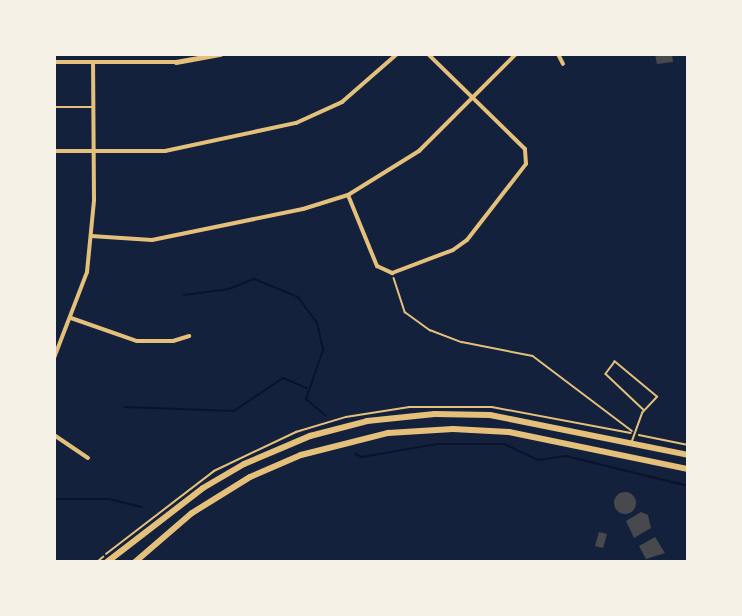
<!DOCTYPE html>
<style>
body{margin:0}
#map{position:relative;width:742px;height:616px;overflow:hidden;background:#14213d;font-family:"Source Sans 3",sans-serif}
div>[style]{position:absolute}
.stream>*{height:2px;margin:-1px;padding:0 1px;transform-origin:1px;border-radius:1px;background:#0b132b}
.building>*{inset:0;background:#48494c}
.round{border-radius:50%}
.path>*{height:1.5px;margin:-0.75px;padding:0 0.75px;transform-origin:0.75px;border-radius:0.75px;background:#e5c07b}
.service>*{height:1.5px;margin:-0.75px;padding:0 0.75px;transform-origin:0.75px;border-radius:0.75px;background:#e5c07b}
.minor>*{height:4px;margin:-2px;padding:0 2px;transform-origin:2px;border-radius:2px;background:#e5c07b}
.tertiary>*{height:4.5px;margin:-2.25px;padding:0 2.25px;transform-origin:2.25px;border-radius:2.25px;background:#e5c07b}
.primary>*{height:6px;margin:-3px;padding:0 3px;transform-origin:3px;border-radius:3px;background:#e5c07b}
span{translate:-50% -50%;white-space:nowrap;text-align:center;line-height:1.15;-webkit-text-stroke:5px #f6f1e7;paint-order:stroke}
.frame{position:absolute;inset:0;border:56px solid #f6f1e7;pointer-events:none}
</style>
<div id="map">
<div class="stream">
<div style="left:184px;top:295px;width:45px;rotate:-7.6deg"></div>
<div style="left:229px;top:289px;width:27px;rotate:-22deg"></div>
<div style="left:254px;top:279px;width:48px;rotate:22.2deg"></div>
<div style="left:298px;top:297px;width:32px;rotate:54deg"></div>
<div style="left:317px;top:323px;width:28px;rotate:77deg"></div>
<div style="left:323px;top:350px;width:52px;rotate:109.1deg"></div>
<div style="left:306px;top:399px;width:26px;rotate:40deg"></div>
<div style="left:125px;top:407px;width:109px;rotate:2.1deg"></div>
<div style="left:234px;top:411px;width:59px;rotate:-34deg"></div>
<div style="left:283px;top:378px;width:26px;rotate:23deg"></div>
<div style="left:355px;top:454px;width:8px;rotate:23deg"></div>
<div style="left:362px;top:457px;width:76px;rotate:-9.8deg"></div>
<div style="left:437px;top:444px;width:67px"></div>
<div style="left:504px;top:444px;width:38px;rotate:25deg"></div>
<div style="left:538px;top:460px;width:28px;rotate:-8deg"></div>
<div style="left:566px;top:456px;width:126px;rotate:13.8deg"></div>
<div style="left:54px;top:499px;width:55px"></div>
<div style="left:109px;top:499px;width:34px;rotate:14deg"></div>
</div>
<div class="building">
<div style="clip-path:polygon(655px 54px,672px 54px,673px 62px,657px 64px)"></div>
<div class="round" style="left:614px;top:492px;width:22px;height:22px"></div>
<div style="clip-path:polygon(641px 512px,648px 515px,651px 528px,634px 538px,626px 521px)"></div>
<div style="clip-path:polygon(599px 532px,607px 534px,603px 548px,595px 546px)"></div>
<div style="clip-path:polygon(655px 537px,665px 553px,646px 559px,639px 546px)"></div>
</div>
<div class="path">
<div style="left:394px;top:278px;width:36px;rotate:72deg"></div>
<div style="left:405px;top:312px;width:31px;rotate:36deg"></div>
<div style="left:430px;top:330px;width:34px;rotate:21deg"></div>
<div style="left:462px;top:342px;width:72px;rotate:11.2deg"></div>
<div style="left:533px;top:356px;width:124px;rotate:37.1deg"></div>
<div style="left:639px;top:435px;width:50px;rotate:11.5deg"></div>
<div style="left:106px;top:554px;width:136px;rotate:-37.5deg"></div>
<div style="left:214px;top:471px;width:91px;rotate:-25.4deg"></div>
<div style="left:296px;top:432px;width:52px;rotate:-16.7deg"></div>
<div style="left:346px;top:417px;width:64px;rotate:-9deg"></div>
<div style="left:409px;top:407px;width:83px"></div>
<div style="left:492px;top:407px;width:141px;rotate:10.6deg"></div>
<div style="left:97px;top:562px;width:8px;rotate:-40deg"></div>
</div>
<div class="service">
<div style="left:54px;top:107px;width:39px"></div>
<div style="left:632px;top:441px;width:30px;rotate:-70deg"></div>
<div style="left:642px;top:413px;width:22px;rotate:-47deg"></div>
<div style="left:657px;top:397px;width:55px;rotate:-140.2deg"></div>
<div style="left:615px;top:362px;width:15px;rotate:127deg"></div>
<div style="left:606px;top:374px;width:52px;rotate:43.5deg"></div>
</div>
<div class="minor">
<div style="left:558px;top:54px;width:11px;rotate:63deg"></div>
<div style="left:54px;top:151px;width:111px"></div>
<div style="left:165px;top:151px;width:134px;rotate:-12.1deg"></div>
<div style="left:296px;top:123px;width:51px;rotate:-24.5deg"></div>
<div style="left:342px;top:102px;width:73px;rotate:-41.1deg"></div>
<div style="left:348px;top:195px;width:77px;rotate:67.8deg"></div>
<div style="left:377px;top:266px;width:17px;rotate:25deg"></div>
<div style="left:392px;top:273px;width:65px;rotate:-20.7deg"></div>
<div style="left:453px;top:250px;width:17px;rotate:-36deg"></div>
<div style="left:467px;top:240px;width:96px;rotate:-52.2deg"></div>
<div style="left:526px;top:164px;width:15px;rotate:-94deg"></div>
<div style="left:525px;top:149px;width:136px;rotate:-135.6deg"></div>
<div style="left:91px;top:236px;width:61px;rotate:3.8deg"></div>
<div style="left:152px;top:240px;width:154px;rotate:-11.6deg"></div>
<div style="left:303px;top:209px;width:47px;rotate:-17.3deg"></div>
<div style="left:348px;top:195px;width:84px;rotate:-31.8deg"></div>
<div style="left:419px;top:151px;width:137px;rotate:-45deg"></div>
<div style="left:71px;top:318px;width:70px;rotate:19.2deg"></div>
<div style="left:137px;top:341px;width:36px"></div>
<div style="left:173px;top:341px;width:17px;rotate:-17deg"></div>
<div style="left:54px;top:358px;width:92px;rotate:-69deg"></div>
<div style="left:87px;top:272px;width:72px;rotate:-84.4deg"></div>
<div style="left:94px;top:200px;width:138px;rotate:-90.4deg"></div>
<div style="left:54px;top:435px;width:41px;rotate:34.1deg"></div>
</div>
<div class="tertiary">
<div style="left:54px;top:62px;width:122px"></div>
<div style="left:176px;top:62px;width:45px;rotate:-10.3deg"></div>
</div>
<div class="primary">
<div style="left:107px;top:562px;width:121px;rotate:-37.6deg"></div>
<div style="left:203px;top:488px;width:48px;rotate:-30.3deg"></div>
<div style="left:244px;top:464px;width:72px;rotate:-23deg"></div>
<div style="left:310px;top:436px;width:59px;rotate:-14.7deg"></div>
<div style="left:367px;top:421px;width:68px;rotate:-5.9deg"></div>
<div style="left:435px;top:414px;width:55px;rotate:1deg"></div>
<div style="left:490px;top:415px;width:202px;rotate:11.4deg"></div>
<div style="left:135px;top:562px;width:75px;rotate:-40.7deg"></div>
<div style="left:192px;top:513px;width:68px;rotate:-31.8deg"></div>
<div style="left:250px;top:477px;width:56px;rotate:-23.3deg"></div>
<div style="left:301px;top:455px;width:90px;rotate:-14.2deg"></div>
<div style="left:388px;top:433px;width:65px;rotate:-3.5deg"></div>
<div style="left:453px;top:429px;width:56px;rotate:3.1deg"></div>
<div style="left:509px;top:432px;width:183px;rotate:11.7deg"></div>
</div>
<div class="frame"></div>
</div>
